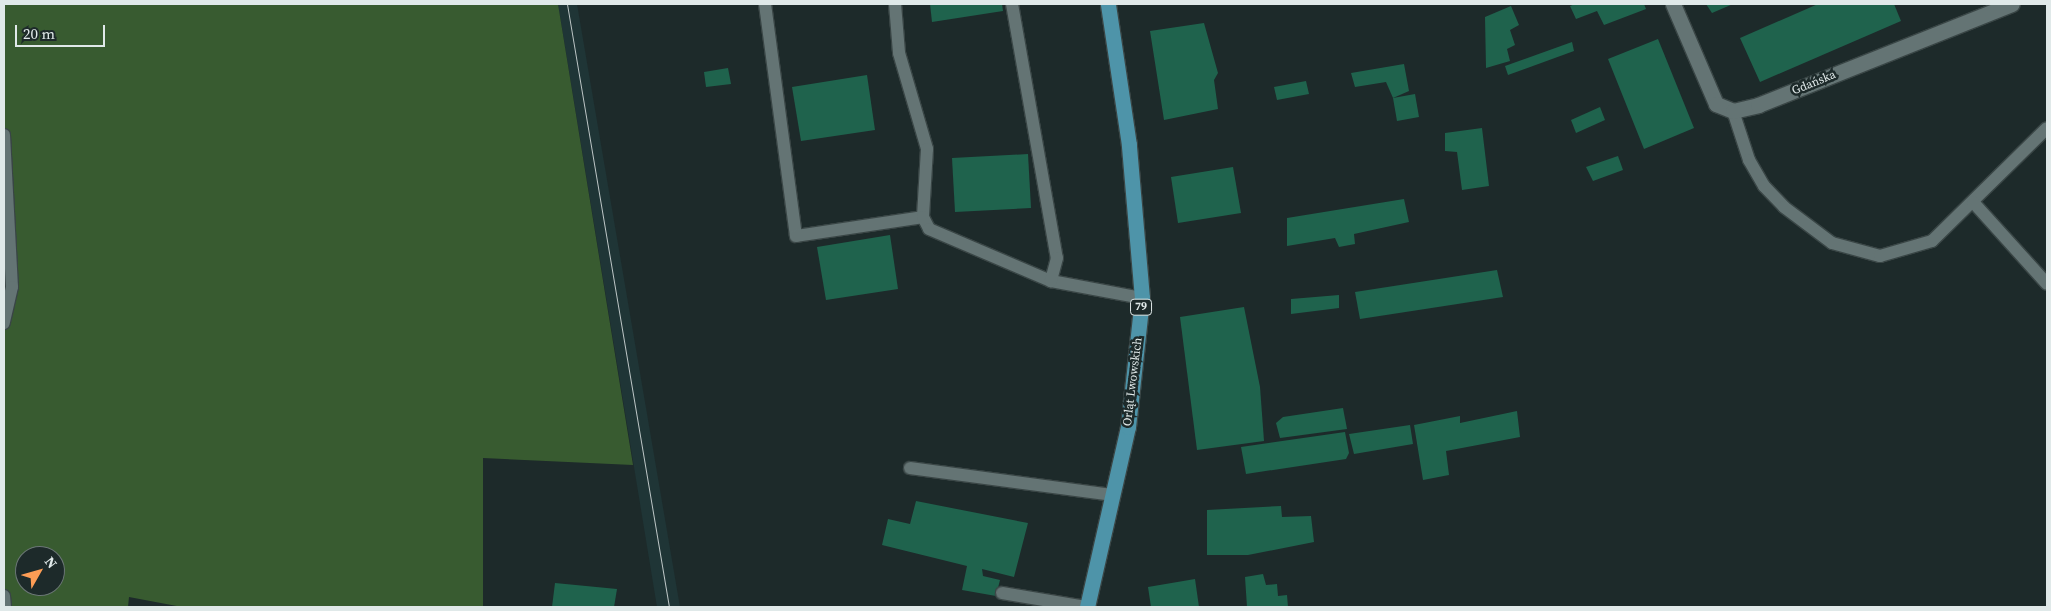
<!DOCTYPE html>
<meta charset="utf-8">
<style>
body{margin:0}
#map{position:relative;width:2051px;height:611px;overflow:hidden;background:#1d2a2a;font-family:"Source Serif 4",serif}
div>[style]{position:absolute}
.built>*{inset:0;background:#1f3536}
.green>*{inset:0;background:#385b30}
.building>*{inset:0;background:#1f634d}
.roads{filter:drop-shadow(1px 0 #3a4646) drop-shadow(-1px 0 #3a4646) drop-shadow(0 1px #3a4646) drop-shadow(0 -1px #3a4646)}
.lane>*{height:12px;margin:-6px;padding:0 6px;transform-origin:6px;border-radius:6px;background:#647474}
.street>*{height:15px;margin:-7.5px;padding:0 7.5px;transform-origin:7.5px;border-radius:7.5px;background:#647474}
.primary>*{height:15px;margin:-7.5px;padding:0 7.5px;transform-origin:7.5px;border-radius:7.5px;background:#4e94a9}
.tram>*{height:1px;margin:-0.5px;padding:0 0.5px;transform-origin:0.5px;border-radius:0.5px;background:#bdc6c6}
span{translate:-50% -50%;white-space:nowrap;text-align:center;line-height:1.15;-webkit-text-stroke:5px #1d2a2a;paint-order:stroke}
.shield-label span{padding:1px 4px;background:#1d2a2a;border:1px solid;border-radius:4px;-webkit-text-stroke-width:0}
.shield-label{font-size:11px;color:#e0e9e9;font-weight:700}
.street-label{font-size:12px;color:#e0e9e9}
.frame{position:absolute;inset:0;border:5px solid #e0e9e9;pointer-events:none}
.north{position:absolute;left:15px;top:546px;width:50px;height:50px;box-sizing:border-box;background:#1d2a2a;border:1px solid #6b7676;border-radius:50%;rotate:52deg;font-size:14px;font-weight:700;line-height:20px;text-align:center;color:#e0e9e9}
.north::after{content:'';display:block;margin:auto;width:18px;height:22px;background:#fd9d55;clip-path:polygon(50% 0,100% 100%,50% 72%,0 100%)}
.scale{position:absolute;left:15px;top:25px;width:90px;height:22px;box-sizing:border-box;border:2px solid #e0e9e9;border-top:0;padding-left:6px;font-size:15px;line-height:18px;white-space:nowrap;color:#e0e9e9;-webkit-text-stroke:4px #1d2a2a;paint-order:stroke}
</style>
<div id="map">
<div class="built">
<div style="clip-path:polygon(558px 4px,577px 4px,680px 607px,657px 607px)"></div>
</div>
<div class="green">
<div style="clip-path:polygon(evenodd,4px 4px,558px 4px,633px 465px,483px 458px,483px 607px,182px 607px,129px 597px,128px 607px,4px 607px,4px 4px,25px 556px,55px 556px,55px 586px,25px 586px,25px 556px)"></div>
</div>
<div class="building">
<div style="clip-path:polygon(930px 4px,1002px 4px,1003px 11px,932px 22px)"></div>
<div style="clip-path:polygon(1575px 4px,1644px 4px,1646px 9px,1604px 25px,1597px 11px,1576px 19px,1570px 6px)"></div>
<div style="clip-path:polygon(1706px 4px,1733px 4px,1712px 13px)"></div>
<div style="clip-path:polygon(1818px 4px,1894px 4px,1901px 21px,1760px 82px,1740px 38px)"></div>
<div style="clip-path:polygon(1511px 6px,1519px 25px,1510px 30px,1515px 45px,1507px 49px,1510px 61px,1486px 68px,1485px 17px)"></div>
<div style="clip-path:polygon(1204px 23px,1218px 73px,1214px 80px,1218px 109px,1164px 120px,1150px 31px)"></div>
<div style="clip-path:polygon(1658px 39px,1694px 128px,1644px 149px,1608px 59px)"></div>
<div style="clip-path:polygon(1572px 42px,1574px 51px,1508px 75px,1505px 66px)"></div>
<div style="clip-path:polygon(1404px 64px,1409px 91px,1393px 98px,1386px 82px,1355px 87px,1351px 73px)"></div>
<div style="clip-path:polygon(728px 68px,731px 84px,706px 87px,704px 72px)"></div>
<div style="clip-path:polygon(867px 75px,875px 130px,801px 141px,792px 87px)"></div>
<div style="clip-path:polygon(1306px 81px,1309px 94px,1277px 100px,1274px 87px)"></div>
<div style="clip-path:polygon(1415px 94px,1419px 117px,1397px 121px,1393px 98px)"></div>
<div style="clip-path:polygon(1600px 107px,1605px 120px,1576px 133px,1571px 120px)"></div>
<div style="clip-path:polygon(1482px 128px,1489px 186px,1462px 190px,1457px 152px,1445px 151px,1445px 133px)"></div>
<div style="clip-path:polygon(1028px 154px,1031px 208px,955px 212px,952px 158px)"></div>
<div style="clip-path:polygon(1618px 156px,1623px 170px,1593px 181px,1586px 167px)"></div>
<div style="clip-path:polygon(1233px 167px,1241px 213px,1178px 223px,1171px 177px)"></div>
<div style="clip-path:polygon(1404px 199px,1409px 222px,1354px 234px,1355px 244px,1339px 247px,1335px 238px,1287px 246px,1287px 218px)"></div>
<div style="clip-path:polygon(890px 235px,898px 289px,826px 300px,817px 247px)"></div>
<div style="clip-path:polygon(1497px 270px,1503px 297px,1360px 319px,1355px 292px)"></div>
<div style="clip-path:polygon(1339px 295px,1339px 308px,1291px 314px,1291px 299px)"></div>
<div style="clip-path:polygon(1244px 307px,1260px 387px,1264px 441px,1197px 450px,1180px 317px)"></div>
<div style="clip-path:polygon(1343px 408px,1347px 429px,1280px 438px,1276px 423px,1283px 417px)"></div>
<div style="clip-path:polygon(1517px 411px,1520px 437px,1446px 451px,1449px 475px,1423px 480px,1414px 425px,1460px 416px,1460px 423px)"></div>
<div style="clip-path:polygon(1410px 425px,1413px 444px,1354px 454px,1349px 434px)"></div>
<div style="clip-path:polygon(1345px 432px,1349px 453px,1346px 459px,1246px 474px,1241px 447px)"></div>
<div style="clip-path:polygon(916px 501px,1028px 523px,1014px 577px,982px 569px,983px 576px,1000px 580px,996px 596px,962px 590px,967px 566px,882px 545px,888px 519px,910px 524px)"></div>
<div style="clip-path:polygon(1281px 506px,1282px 517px,1311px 516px,1314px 542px,1248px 555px,1207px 555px,1207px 510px)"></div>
<div style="clip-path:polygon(1263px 574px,1266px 585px,1277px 584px,1278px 596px,1287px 595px,1288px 607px,1247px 607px,1245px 577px)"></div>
<div style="clip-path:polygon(1195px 579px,1199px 607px,1151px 607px,1148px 587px)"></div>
<div style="clip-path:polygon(555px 583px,617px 589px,614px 607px,552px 607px)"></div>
</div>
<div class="roads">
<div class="lane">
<div style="left:765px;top:4px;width:234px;rotate:82.4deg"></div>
<div style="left:796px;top:236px;width:128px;rotate:-8.5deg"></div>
<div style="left:895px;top:4px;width:49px;rotate:85.3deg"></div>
<div style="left:899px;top:53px;width:100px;rotate:73.7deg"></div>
<div style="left:927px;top:149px;width:68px;rotate:93.4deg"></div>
<div style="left:923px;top:217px;width:13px;rotate:63deg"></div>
<div style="left:929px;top:229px;width:133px;rotate:23.1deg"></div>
<div style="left:1051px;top:281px;width:93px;rotate:10.6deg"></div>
<div style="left:1012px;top:4px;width:258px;rotate:80deg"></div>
<div style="left:1057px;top:258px;width:24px;rotate:105deg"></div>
<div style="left:1733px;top:111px;width:52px;rotate:71.9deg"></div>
<div style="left:1749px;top:160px;width:30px;rotate:60deg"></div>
<div style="left:1764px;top:186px;width:29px;rotate:46deg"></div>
<div style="left:1784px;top:207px;width:60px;rotate:36.9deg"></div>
<div style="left:1832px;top:243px;width:50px;rotate:15.2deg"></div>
<div style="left:1880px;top:256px;width:54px;rotate:-16.1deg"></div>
<div style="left:1932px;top:241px;width:161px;rotate:-44.5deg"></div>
<div style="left:4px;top:135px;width:152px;rotate:87deg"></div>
<div style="left:12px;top:287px;width:37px;rotate:103deg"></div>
<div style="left:1973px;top:202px;width:110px;rotate:47.9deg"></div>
<div style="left:910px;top:468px;width:205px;rotate:7.6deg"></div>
<div style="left:1002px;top:593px;width:85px;rotate:9.5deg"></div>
<div style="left:4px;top:596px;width:11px;rotate:85deg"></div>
</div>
<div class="street">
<div style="left:1673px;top:4px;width:109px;rotate:66.7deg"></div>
<div style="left:1716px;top:104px;width:18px;rotate:22deg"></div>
<div style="left:1733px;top:111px;width:26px;rotate:-13deg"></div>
<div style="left:1758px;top:105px;width:273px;rotate:-21.7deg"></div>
</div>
<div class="primary">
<div style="left:1087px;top:607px;width:185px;rotate:-77.2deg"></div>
<div style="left:1128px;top:427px;width:130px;rotate:-83.8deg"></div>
<div style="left:1142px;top:298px;width:154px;rotate:-94.9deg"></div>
<div style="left:1129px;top:145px;width:143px;rotate:-98.5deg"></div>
</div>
</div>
<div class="tram">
<div style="left:567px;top:4px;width:612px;rotate:80.4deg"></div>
</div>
<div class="shield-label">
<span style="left:1141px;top:307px">79</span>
</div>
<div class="street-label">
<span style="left:1814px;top:83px;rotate:-22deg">Gdańska</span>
<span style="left:1133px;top:382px;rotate:-83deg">Orląt Lwowskich</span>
</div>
<div class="frame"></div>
<div class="north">N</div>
<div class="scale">20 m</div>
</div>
